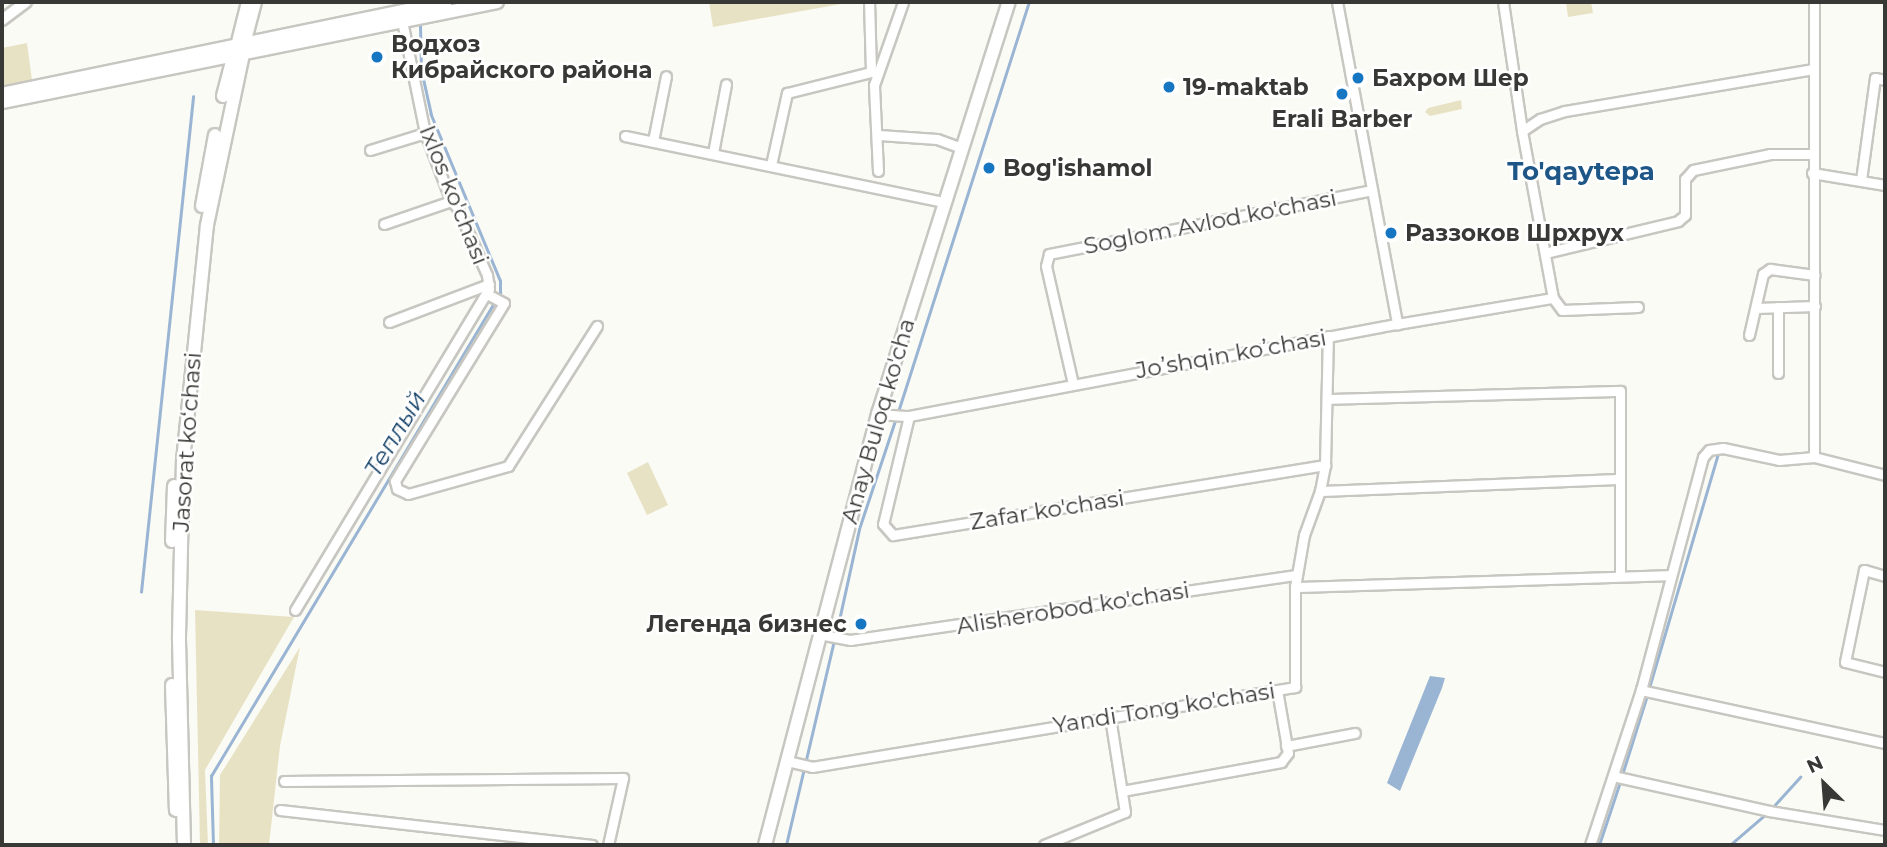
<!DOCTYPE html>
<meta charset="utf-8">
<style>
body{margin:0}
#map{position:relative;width:1887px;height:847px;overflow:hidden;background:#fbfbf5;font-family:Montserrat,sans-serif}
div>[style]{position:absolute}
.green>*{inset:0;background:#e8e2c5}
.water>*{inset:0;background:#99b5d3}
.stream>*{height:2.5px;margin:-1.25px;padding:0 1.25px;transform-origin:1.25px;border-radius:1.25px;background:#99b5d3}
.roads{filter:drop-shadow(2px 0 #c7c6c1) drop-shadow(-2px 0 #c7c6c1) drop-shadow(0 2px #c7c6c1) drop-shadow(0 -2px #c7c6c1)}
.minor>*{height:9px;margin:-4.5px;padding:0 4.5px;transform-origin:4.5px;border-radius:4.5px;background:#fff}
.tertiary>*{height:10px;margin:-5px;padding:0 5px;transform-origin:5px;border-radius:5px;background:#fff}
.secondary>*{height:12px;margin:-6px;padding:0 6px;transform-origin:6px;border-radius:6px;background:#fff}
.dots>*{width:19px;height:19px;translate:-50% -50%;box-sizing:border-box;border:4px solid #fff;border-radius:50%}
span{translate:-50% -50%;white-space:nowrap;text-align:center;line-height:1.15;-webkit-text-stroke:5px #fff;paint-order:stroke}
.poi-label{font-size:23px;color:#383836;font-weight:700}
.left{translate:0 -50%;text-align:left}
.right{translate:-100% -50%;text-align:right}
.street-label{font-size:23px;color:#383836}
.water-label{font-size:24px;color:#144067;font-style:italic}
.quarter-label{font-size:26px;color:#1e5687;font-weight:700}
.frame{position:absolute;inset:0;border:4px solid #383836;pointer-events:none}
.north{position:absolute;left:1789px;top:749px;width:70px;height:70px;-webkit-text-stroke:5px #fff;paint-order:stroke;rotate:335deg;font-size:19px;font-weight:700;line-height:28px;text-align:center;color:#383836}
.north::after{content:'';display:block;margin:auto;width:24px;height:32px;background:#383836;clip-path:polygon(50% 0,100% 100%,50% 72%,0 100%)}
</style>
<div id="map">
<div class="green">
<div style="clip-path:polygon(709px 2px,852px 2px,713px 27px)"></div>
<div style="clip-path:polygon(1566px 2px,1591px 2px,1593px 13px,1568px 17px)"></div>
<div style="clip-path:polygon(27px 43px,32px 80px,2px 88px,2px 48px)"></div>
<div style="clip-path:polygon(1461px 100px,1462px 109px,1430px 116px,1425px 112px,1428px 108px)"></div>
<div style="clip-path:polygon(648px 462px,668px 505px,647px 515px,627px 473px)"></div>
<div style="clip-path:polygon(195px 610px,294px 617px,205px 770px,208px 845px,200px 845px)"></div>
<div style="clip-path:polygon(300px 647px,280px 746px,269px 845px,219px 845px,220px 775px)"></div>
</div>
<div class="water">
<div style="clip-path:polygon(1430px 676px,1445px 678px,1442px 688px,1400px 791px,1387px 783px)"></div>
</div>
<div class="stream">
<div style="left:898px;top:412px;width:430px;rotate:-72.3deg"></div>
<div style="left:141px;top:592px;width:498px;rotate:-84deg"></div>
<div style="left:836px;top:634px;width:107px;rotate:-77.6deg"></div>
<div style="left:859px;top:529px;width:117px;rotate:-71.6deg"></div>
<div style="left:1649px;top:688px;width:245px;rotate:-73.6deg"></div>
<div style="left:1622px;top:775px;width:84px;rotate:-72.6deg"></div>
<div style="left:1772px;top:808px;width:42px;rotate:-47.9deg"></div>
<div style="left:213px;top:845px;width:69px;rotate:-91.7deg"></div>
<div style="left:211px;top:776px;width:563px;rotate:-59.11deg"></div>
<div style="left:500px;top:293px;width:12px;rotate:-90deg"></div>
<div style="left:500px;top:281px;width:180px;rotate:-112.6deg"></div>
<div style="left:431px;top:115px;width:46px;rotate:-102.5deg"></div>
<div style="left:421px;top:70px;width:44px;rotate:-91.3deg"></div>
<div style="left:786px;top:845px;width:210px;rotate:-76.8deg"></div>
<div style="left:1599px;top:845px;width:66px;rotate:-71.6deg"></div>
<div style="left:1730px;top:845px;width:49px;rotate:-40.9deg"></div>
</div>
<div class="roads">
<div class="minor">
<div style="left:1337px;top:2px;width:328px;rotate:79.4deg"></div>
<div style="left:1503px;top:2px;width:130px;rotate:81.6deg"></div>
<div style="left:1522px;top:131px;width:170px;rotate:79.5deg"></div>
<div style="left:1553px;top:298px;width:15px;rotate:53deg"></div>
<div style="left:1562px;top:310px;width:76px;rotate:-2.3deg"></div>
<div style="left:1814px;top:2px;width:455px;rotate:90deg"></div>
<div style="left:1814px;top:457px;width:73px;rotate:14.2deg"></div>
<div style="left:1522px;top:131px;width:22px;rotate:-34deg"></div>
<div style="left:1540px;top:119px;width:26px;rotate:-18deg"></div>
<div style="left:1565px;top:111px;width:252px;rotate:-9.6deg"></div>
<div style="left:879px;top:135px;width:58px;rotate:3.9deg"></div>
<div style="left:937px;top:139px;width:27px;rotate:20deg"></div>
<div style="left:625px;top:136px;width:327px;rotate:11.7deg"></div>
<div style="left:653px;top:141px;width:66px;rotate:-78.7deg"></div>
<div style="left:370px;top:150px;width:58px;rotate:-17.2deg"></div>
<div style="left:713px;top:153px;width:70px;rotate:-79.3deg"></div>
<div style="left:771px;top:165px;width:74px;rotate:-77.5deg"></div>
<div style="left:787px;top:93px;width:87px;rotate:-14deg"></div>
<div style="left:871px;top:72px;width:70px;rotate:-91.6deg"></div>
<div style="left:878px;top:171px;width:86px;rotate:-92.7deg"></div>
<div style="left:874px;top:85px;width:88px;rotate:-70.7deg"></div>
<div style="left:1812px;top:173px;width:74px;rotate:9.3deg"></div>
<div style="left:1861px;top:180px;width:103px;rotate:-82.2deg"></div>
<div style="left:1875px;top:78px;width:10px;rotate:11deg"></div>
<div style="left:384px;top:224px;width:71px;rotate:-18.9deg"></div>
<div style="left:1545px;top:253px;width:137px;rotate:-13.5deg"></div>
<div style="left:1678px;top:221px;width:9px;rotate:-41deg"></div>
<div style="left:1685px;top:215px;width:36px;rotate:-90deg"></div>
<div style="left:1685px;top:179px;width:12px;rotate:-48deg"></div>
<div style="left:1693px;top:170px;width:79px;rotate:-11.7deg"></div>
<div style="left:1770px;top:154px;width:43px"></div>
<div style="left:487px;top:294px;width:19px;rotate:28deg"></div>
<div style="left:504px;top:303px;width:209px;rotate:121.5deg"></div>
<div style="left:395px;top:481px;width:8px;rotate:76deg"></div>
<div style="left:397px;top:489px;width:12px;rotate:24deg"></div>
<div style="left:408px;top:494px;width:104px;rotate:-15.6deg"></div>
<div style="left:508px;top:466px;width:166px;rotate:-57.6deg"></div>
<div style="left:1756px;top:308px;width:59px;rotate:-1.9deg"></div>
<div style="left:389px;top:322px;width:107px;rotate:-20.8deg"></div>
<div style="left:1749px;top:335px;width:63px;rotate:-77.1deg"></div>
<div style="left:1763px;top:274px;width:9px;rotate:-36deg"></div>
<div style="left:1770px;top:269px;width:45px;rotate:7.6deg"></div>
<div style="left:1778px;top:373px;width:66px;rotate:-90deg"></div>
<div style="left:1073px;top:384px;width:121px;rotate:-102.9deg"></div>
<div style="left:1046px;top:266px;width:12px;rotate:-76deg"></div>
<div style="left:1049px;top:254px;width:329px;rotate:-11.2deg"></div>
<div style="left:1327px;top:399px;width:293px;rotate:-1.6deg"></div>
<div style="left:1620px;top:391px;width:184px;rotate:90deg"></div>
<div style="left:878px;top:414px;width:31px;rotate:4deg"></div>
<div style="left:909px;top:416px;width:497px;rotate:-10.7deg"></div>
<div style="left:1397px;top:324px;width:158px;rotate:-9.5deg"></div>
<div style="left:909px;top:416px;width:111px;rotate:103.5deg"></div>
<div style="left:883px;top:524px;width:15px;rotate:48deg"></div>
<div style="left:893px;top:535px;width:438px;rotate:-9.2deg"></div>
<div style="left:1320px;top:491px;width:299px;rotate:-2.3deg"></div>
<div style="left:1885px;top:576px;width:22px;rotate:-164deg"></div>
<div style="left:1864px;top:570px;width:94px;rotate:101.7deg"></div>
<div style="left:1845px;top:662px;width:41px;rotate:14deg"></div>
<div style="left:1295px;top:587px;width:375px;rotate:-1.8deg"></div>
<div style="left:295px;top:610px;width:375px;rotate:-58.9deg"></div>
<div style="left:489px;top:289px;width:14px;rotate:-98deg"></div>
<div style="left:487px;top:275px;width:74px;rotate:-113.8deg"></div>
<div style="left:457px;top:207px;width:8px;rotate:-135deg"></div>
<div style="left:451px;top:201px;width:73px;rotate:-110.9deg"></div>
<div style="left:425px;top:133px;width:114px;rotate:-101.6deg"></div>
<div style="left:819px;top:634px;width:32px;rotate:11deg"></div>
<div style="left:850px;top:640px;width:451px;rotate:-8.3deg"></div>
<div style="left:1641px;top:690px;width:250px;rotate:12.3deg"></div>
<div style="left:1286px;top:746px;width:70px;rotate:-10.7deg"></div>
<div style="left:787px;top:761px;width:26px;rotate:13deg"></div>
<div style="left:812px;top:767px;width:490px;rotate:-9.4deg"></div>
<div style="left:1295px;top:687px;width:100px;rotate:-90deg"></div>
<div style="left:1295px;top:587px;width:53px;rotate:-80.2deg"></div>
<div style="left:1304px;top:535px;width:47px;rotate:-70deg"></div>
<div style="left:1320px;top:491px;width:26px;rotate:-79deg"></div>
<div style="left:1325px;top:465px;width:129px;rotate:-88.7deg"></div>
<div style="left:1613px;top:776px;width:160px;rotate:12.6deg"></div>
<div style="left:1769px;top:811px;width:118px;rotate:9.3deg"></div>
<div style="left:284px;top:781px;width:339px;rotate:-0.5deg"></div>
<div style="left:623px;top:778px;width:69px;rotate:102.6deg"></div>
<div style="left:1122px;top:791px;width:162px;rotate:-10.3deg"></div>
<div style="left:1281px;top:762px;width:11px;rotate:-52deg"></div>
<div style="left:1288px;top:753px;width:64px;rotate:-99.9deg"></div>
<div style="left:280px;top:810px;width:314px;rotate:6.4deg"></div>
<div style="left:1044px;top:845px;width:87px;rotate:-22.2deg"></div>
<div style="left:1125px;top:812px;width:96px;rotate:-99deg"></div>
<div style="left:1590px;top:845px;width:163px;rotate:-71.8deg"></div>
<div style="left:1641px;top:690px;width:241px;rotate:-75.1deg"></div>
<div style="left:1703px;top:457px;width:9px;rotate:-49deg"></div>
<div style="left:1709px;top:450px;width:14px;rotate:-8deg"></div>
<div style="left:1723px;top:448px;width:57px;rotate:12.1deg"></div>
<div style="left:1779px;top:460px;width:35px;rotate:-5deg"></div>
</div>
<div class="tertiary">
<div style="left:2px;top:20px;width:30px;rotate:-37deg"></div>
<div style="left:245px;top:44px;width:43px;rotate:-75.3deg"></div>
<div style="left:236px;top:46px;width:45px;rotate:-76deg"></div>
</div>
<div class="secondary">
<div style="left:2px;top:94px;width:453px;rotate:-11.7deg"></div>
<div style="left:223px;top:96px;width:52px;rotate:-75.4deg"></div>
<div style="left:2px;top:102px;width:505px;rotate:-11.42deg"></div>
<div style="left:202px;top:206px;width:72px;rotate:-79.6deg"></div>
<div style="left:172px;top:541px;width:55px;rotate:-87.9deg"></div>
<div style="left:172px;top:685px;width:125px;rotate:88.2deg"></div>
<div style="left:184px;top:845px;width:209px;rotate:-91.4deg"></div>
<div style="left:179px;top:636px;width:175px;rotate:-88.7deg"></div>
<div style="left:183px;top:461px;width:237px;rotate:-84.2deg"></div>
<div style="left:207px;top:225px;width:185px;rotate:-78.1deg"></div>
<div style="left:765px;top:845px;width:446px;rotate:-75.3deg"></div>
<div style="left:878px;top:414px;width:432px;rotate:-72.4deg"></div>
</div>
</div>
<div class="dots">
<div style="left:377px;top:57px;background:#1776c2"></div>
<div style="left:1358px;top:78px;background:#1776c2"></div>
<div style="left:1169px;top:87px;background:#1776c2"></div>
<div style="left:1342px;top:94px;background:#1776c2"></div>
<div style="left:989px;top:168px;background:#1776c2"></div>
<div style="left:1391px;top:233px;background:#1776c2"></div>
<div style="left:861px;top:624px;background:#1776c2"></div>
</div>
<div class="poi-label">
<span class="left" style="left:391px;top:57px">Водхоз<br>Кибрайского района</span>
<span class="left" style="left:1372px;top:78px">Бахром Шер</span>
<span class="left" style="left:1183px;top:87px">19-maktab</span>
<span style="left:1342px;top:119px">Erali Barber</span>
<span class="left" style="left:1003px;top:168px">Bog'ishamol</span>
<span class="left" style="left:1405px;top:233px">Раззоков Шрхрух</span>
<span class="right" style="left:847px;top:624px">Легенда бизнес</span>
</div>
<div class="street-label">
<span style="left:454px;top:195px;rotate:68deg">Ixlos ko'chasi</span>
<span style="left:1210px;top:222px;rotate:-11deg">Soglom Avlod ko'chasi</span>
<span style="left:1231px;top:354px;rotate:-10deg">Joʼshqin koʼchasi</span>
<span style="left:878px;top:421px;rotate:-74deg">Anay Buloq ko'cha</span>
<span style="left:187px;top:442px;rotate:-86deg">Jasorat koʻchasi</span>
<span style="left:1047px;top:510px;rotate:-9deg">Zafar ko'chasi</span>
<span style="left:1073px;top:608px;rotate:-9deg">Alisherobod ko'chasi</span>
<span style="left:1164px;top:708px;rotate:-9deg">Yandi Tong ko'chasi</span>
</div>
<div class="water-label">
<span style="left:395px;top:434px;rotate:-59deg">Теплый</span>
</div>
<div class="quarter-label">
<span style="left:1581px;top:172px">To'qaytepa</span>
</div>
<div class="frame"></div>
<div class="north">N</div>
</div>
